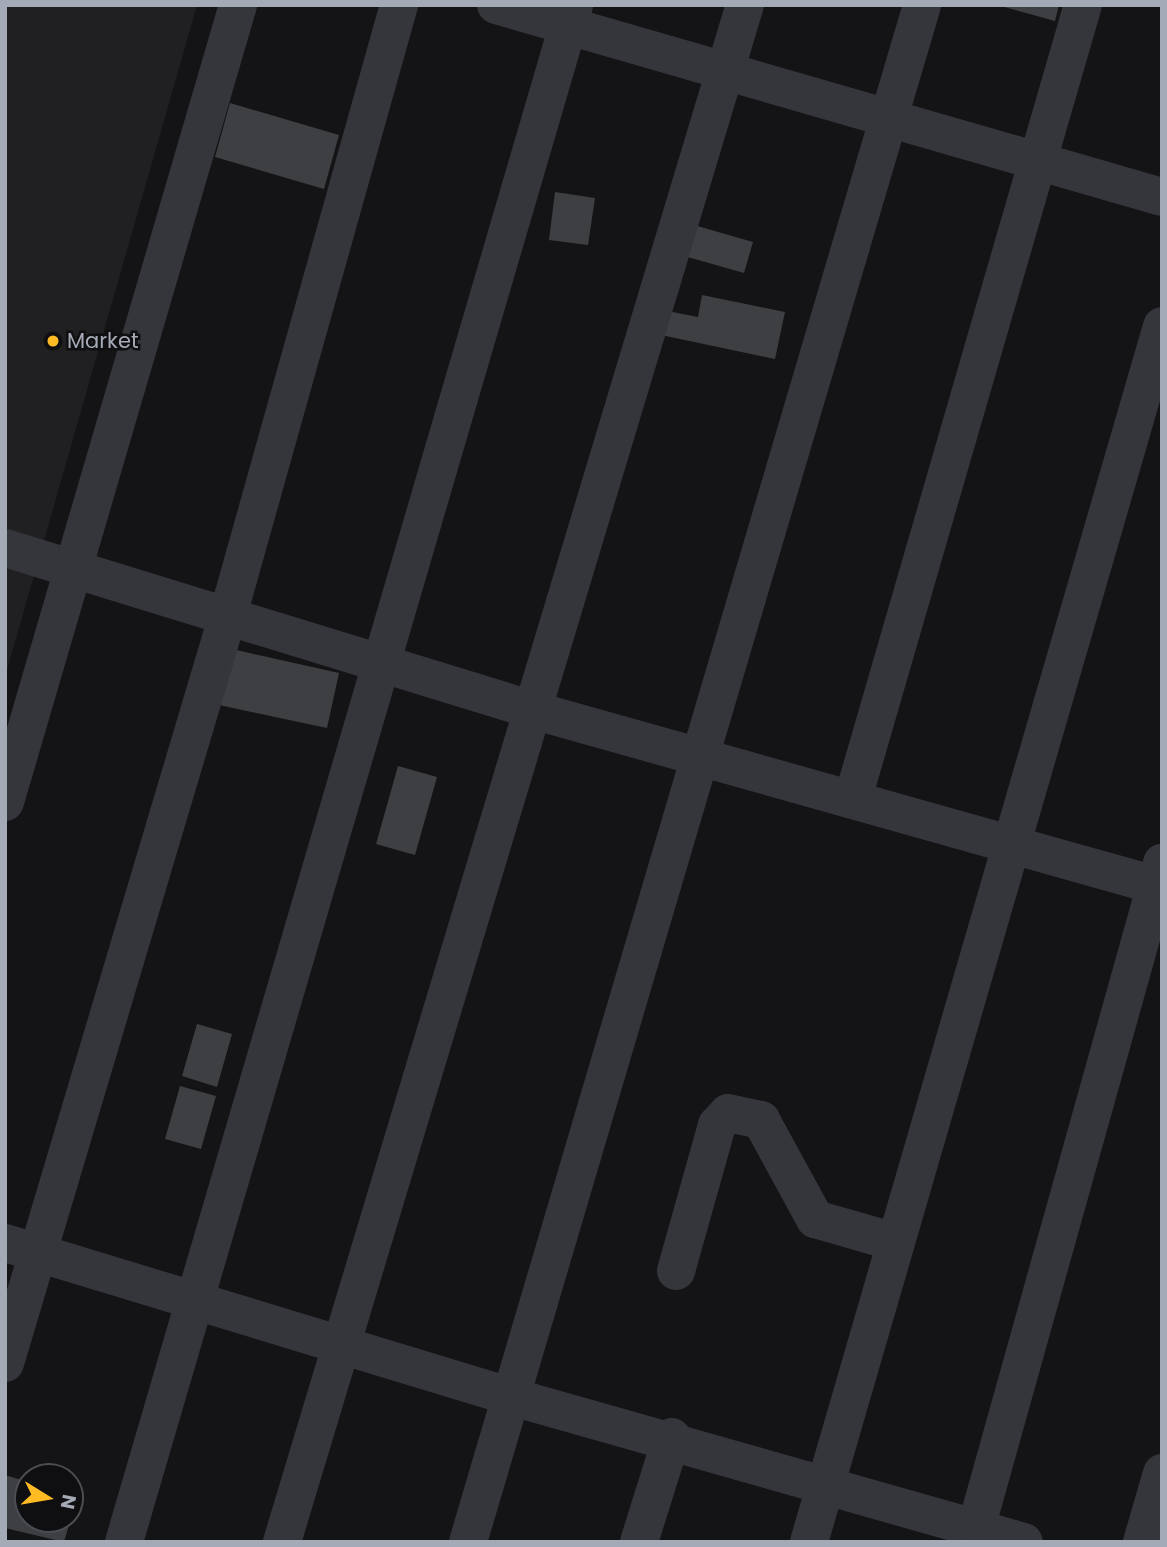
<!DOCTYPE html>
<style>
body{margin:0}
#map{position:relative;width:1167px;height:1547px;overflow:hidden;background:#141416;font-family:Poppins,sans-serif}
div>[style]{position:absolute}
.built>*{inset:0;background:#202023}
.building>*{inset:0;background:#3e3f43}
.minor>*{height:38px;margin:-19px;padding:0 19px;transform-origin:19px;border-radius:19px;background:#35363b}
.dots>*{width:19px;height:19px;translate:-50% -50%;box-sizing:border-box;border:4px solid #0f0f11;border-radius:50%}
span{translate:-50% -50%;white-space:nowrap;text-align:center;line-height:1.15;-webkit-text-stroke:5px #0f0f11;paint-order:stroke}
.poi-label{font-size:21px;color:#a5aab7}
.left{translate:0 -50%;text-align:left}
.frame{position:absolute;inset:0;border:7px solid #a5aab7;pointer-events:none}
.north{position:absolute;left:14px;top:1463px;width:70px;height:70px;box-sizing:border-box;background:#0f0f11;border:2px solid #4b4d53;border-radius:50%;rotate:101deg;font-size:19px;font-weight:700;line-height:28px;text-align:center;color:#a5aab7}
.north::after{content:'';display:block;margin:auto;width:24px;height:32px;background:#febb24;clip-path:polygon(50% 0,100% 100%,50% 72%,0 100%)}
</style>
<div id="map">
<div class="built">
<div style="clip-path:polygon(5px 5px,197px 5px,5px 677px)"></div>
</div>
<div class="building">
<div style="clip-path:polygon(997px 5px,1059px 5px,1055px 21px)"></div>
<div style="clip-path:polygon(230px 103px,339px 135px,324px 189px,215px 157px)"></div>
<div style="clip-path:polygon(555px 192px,595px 198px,588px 245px,549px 240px)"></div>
<div style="clip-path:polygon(694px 225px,753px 242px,744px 273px,684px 256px)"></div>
<div style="clip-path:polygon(702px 295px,785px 312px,775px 359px,661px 335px,667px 311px,698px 317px)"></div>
<div style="clip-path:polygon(232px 649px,339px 673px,327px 728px,219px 705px)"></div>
<div style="clip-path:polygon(398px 766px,437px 777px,415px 855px,376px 844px)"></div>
<div style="clip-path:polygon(197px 1024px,232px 1034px,217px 1087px,182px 1076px)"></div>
<div style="clip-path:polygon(180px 1086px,216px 1096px,201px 1149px,165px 1139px)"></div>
<div style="clip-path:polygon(5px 1475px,28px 1482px,28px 1519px,70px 1519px,70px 1495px,77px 1497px,64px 1542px,5px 1528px)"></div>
</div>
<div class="minor">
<div style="left:496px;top:5px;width:693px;rotate:16.08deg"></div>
<div style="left:5px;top:548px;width:555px;rotate:17.06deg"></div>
<div style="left:536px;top:711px;width:650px;rotate:15.7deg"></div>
<div style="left:853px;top:798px;width:826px;rotate:-73.83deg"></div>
<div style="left:5px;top:802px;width:830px;rotate:-73.7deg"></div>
<div style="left:5px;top:1243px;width:527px;rotate:16.89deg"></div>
<div style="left:509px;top:1396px;width:535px;rotate:15.83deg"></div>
<div style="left:676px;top:1271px;width:152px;rotate:-74.3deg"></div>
<div style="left:717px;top:1125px;width:16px;rotate:-47deg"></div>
<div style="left:728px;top:1113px;width:34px;rotate:12deg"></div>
<div style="left:761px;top:1120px;width:113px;rotate:61.4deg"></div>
<div style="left:815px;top:1219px;width:83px;rotate:16deg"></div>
<div style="left:5px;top:1363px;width:781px;rotate:-73.4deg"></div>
<div style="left:228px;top:615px;width:634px;rotate:-74.34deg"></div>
<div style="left:976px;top:1528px;width:691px;rotate:-74.37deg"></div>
<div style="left:124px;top:1542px;width:1602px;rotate:-73.68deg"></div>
<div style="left:282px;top:1542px;width:1605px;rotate:-73.24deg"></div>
<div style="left:468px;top:1542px;width:1603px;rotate:-73.54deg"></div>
<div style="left:639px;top:1542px;width:110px;rotate:-72.6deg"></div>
<div style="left:809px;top:1542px;width:1266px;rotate:-73.81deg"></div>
<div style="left:1142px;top:1542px;width:72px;rotate:-73.8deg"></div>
</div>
<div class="dots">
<div style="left:53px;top:341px;background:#febb24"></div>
</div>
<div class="poi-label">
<span class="left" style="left:67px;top:341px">Market</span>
</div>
<div class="frame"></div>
<div class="north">N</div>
</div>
